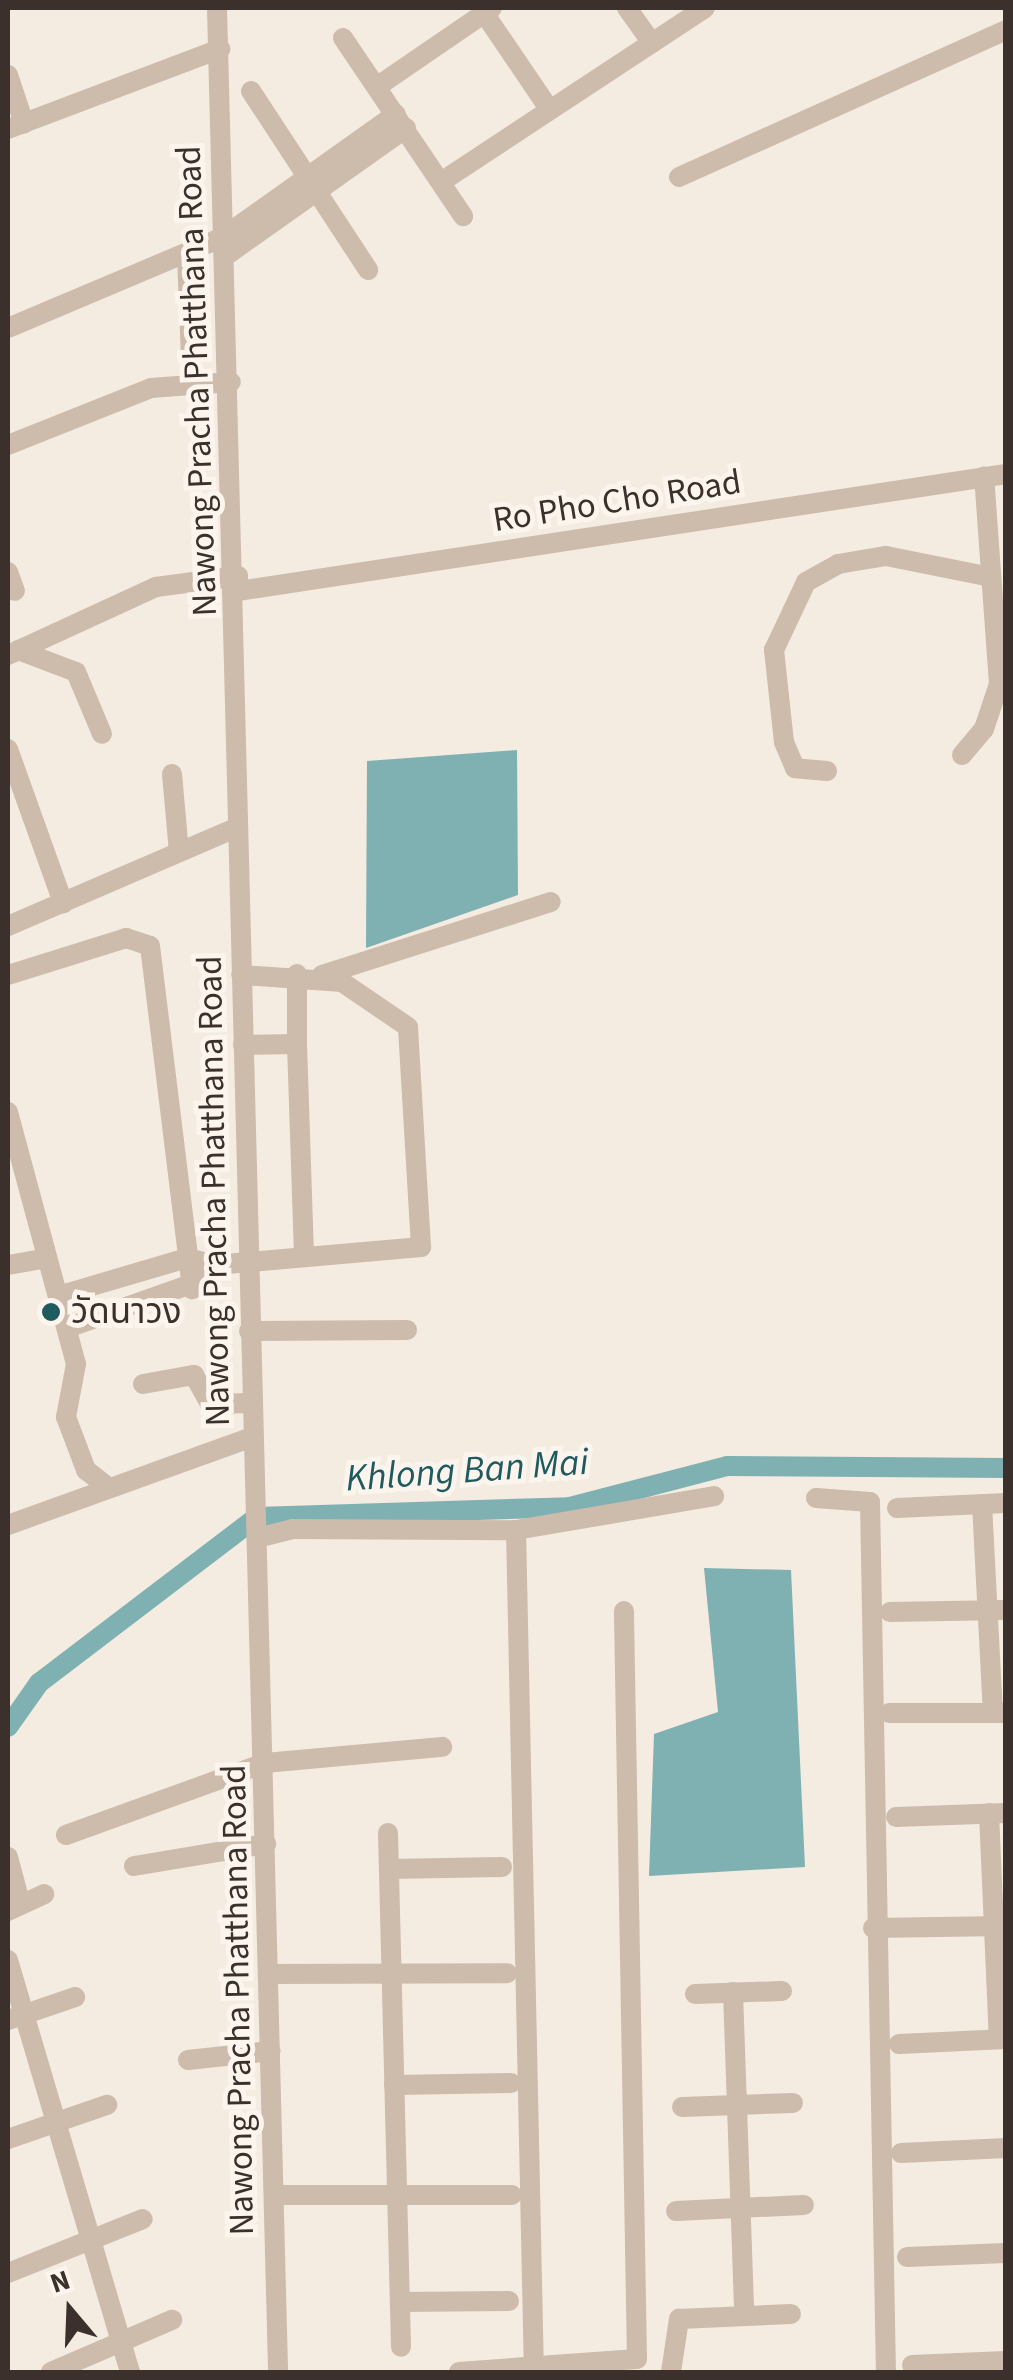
<!DOCTYPE html>
<meta charset="utf-8">
<style>
body{margin:0}
#map{position:relative;width:1013px;height:2380px;overflow:hidden;background:#f4ebe1;font-family:"Source Sans 3","Noto Sans Thai",sans-serif}
div>[style]{position:absolute}
.water>*{inset:0;background:#7fb0b2}
.canal>*{height:20px;margin:-10px;padding:0 10px;transform-origin:10px;border-radius:10px;background:#7fb0b2}
.minor>*{height:20px;margin:-10px;padding:0 10px;transform-origin:10px;border-radius:10px;background:#cdbbac}
.dots>*{width:28px;height:28px;translate:-50% -50%;box-sizing:border-box;border:5px solid #fbf5ee;border-radius:50%}
span{translate:-50% -50%;white-space:nowrap;text-align:center;line-height:1.15;-webkit-text-stroke:10px #fbf5ee;paint-order:stroke}
.street-label{font-size:35px;color:#3b302b}
.poi-label{font-size:35px;color:#3b302b}
.left{translate:0 -50%;text-align:left}
.water-label{font-size:38px;color:#1f5a5e;font-style:italic}
.frame{position:absolute;inset:0;border:10px solid #3b302b;pointer-events:none}
.north{position:absolute;left:20px;top:2260px;width:100px;height:100px;-webkit-text-stroke:8px #fbf5ee;paint-order:stroke;rotate:341deg;font-size:28px;font-weight:700;line-height:40px;text-align:center;color:#3b302b}
.north::after{content:'';display:block;margin:auto;width:35px;height:45px;background:#3b302b;clip-path:polygon(50% 0,100% 100%,50% 72%,0 100%)}
</style>
<div id="map">
<div class="water">
<div style="clip-path:polygon(517px 750px,518px 895px,366px 948px,367px 761px)"></div>
<div style="clip-path:polygon(704px 1568px,791px 1570px,805px 1867px,649px 1876px,654px 1734px,718px 1712px)"></div>
</div>
<div class="canal">
<div style="left:8px;top:1727px;width:54px;rotate:-54.8deg"></div>
<div style="left:39px;top:1683px;width:274px;rotate:-37.3deg"></div>
<div style="left:257px;top:1517px;width:313px;rotate:-1.8deg"></div>
<div style="left:570px;top:1507px;width:162px;rotate:-14.6deg"></div>
<div style="left:727px;top:1466px;width:279px;rotate:0.4deg"></div>
</div>
<div class="minor">
<div style="left:217px;top:8px;width:2365px;rotate:88.52deg"></div>
<div style="left:627px;top:8px;width:43px;rotate:54.5deg"></div>
<div style="left:484px;top:13px;width:117px;rotate:55.8deg"></div>
<div style="left:343px;top:38px;width:215px;rotate:56deg"></div>
<div style="left:8px;top:75px;width:51px;rotate:71.6deg"></div>
<div style="left:378px;top:86px;width:138px;rotate:-34.4deg"></div>
<div style="left:251px;top:91px;width:214px;rotate:56.8deg"></div>
<div style="left:8px;top:129px;width:227px;rotate:-20.7deg"></div>
<div style="left:679px;top:177px;width:359px;rotate:-24.2deg"></div>
<div style="left:441px;top:182px;width:316px;rotate:-33.4deg"></div>
<div style="left:187px;top:255px;width:128px;rotate:87.8deg"></div>
<div style="left:224px;top:257px;width:223px;rotate:-35.3deg"></div>
<div style="left:8px;top:328px;width:233px;rotate:-22.9deg"></div>
<div style="left:223px;top:237px;width:212px;rotate:-35.4deg"></div>
<div style="left:8px;top:445px;width:154px;rotate:-21.7deg"></div>
<div style="left:151px;top:388px;width:80px;rotate:-4.3deg"></div>
<div style="left:8px;top:572px;width:20px;rotate:70deg"></div>
<div style="left:238px;top:591px;width:777px;rotate:-8.66deg"></div>
<div style="left:18px;top:650px;width:62px;rotate:20.8deg"></div>
<div style="left:76px;top:672px;width:67px;rotate:67.2deg"></div>
<div style="left:8px;top:655px;width:163px;rotate:-24.7deg"></div>
<div style="left:156px;top:587px;width:83px;rotate:-7.6deg"></div>
<div style="left:8px;top:749px;width:164px;rotate:70.3deg"></div>
<div style="left:962px;top:755px;width:34px;rotate:-50deg"></div>
<div style="left:984px;top:729px;width:47px;rotate:-71.6deg"></div>
<div style="left:999px;top:684px;width:208px;rotate:-94.1deg"></div>
<div style="left:827px;top:771px;width:32px;rotate:-175deg"></div>
<div style="left:795px;top:768px;width:28px;rotate:-113deg"></div>
<div style="left:784px;top:742px;width:93px;rotate:-96.2deg"></div>
<div style="left:774px;top:650px;width:75px;rotate:-64.8deg"></div>
<div style="left:806px;top:582px;width:37px;rotate:-29deg"></div>
<div style="left:838px;top:564px;width:49px;rotate:-9.5deg"></div>
<div style="left:886px;top:556px;width:107px;rotate:11.3deg"></div>
<div style="left:172px;top:774px;width:78px;rotate:84.9deg"></div>
<div style="left:8px;top:926px;width:250px;rotate:-23.3deg"></div>
<div style="left:8px;top:975px;width:124px;rotate:-17.4deg"></div>
<div style="left:126px;top:938px;width:25px;rotate:18deg"></div>
<div style="left:150px;top:946px;width:346px;rotate:83deg"></div>
<div style="left:322px;top:975px;width:240px;rotate:-17.7deg"></div>
<div style="left:297px;top:1044px;width:70px;rotate:-90deg"></div>
<div style="left:243px;top:1045px;width:54px;rotate:-1.1deg"></div>
<div style="left:297px;top:1044px;width:210px;rotate:88.1deg"></div>
<div style="left:8px;top:1112px;width:261px;rotate:74.9deg"></div>
<div style="left:76px;top:1364px;width:54px;rotate:100.7deg"></div>
<div style="left:66px;top:1417px;width:57px;rotate:69.3deg"></div>
<div style="left:86px;top:1470px;width:23px;rotate:38deg"></div>
<div style="left:8px;top:1265px;width:39px;rotate:-10deg"></div>
<div style="left:58px;top:1296px;width:134px;rotate:-16.4deg"></div>
<div style="left:187px;top:1258px;width:29px;rotate:14deg"></div>
<div style="left:215px;top:1265px;width:207px;rotate:-5deg"></div>
<div style="left:421px;top:1247px;width:220px;rotate:-93.4deg"></div>
<div style="left:408px;top:1027px;width:80px;rotate:-145.7deg"></div>
<div style="left:342px;top:982px;width:101px;rotate:-176deg"></div>
<div style="left:67px;top:1328px;width:141px;rotate:-19.5deg"></div>
<div style="left:249px;top:1331px;width:158px;rotate:-0.4deg"></div>
<div style="left:143px;top:1384px;width:52px;rotate:-10deg"></div>
<div style="left:194px;top:1375px;width:33px;rotate:61deg"></div>
<div style="left:210px;top:1404px;width:41px;rotate:-1.4deg"></div>
<div style="left:816px;top:1498px;width:54px;rotate:4.2deg"></div>
<div style="left:870px;top:1502px;width:870px;rotate:88.95deg"></div>
<div style="left:982px;top:1504px;width:209px;rotate:87deg"></div>
<div style="left:897px;top:1508px;width:109px;rotate:-2.6deg"></div>
<div style="left:8px;top:1525px;width:259px;rotate:-19.8deg"></div>
<div style="left:516px;top:1530px;width:842px;rotate:88.78deg"></div>
<div style="left:257px;top:1538px;width:37px;rotate:-14deg"></div>
<div style="left:293px;top:1529px;width:223px;rotate:0.3deg"></div>
<div style="left:516px;top:1530px;width:201px;rotate:-9.7deg"></div>
<div style="left:890px;top:1612px;width:116px;rotate:-1deg"></div>
<div style="left:889px;top:1713px;width:115px"></div>
<div style="left:989px;top:1813px;width:226px;rotate:87.5deg"></div>
<div style="left:896px;top:1817px;width:110px;rotate:-2.1deg"></div>
<div style="left:388px;top:1833px;width:514px;rotate:88.55deg"></div>
<div style="left:66px;top:1835px;width:212px;rotate:-19.9deg"></div>
<div style="left:265px;top:1763px;width:178px;rotate:-5.2deg"></div>
<div style="left:8px;top:1857px;width:47px;rotate:75.1deg"></div>
<div style="left:134px;top:1866px;width:134px;rotate:-9.5deg"></div>
<div style="left:389px;top:1869px;width:113px;rotate:-1deg"></div>
<div style="left:8px;top:1911px;width:40px;rotate:-25deg"></div>
<div style="left:873px;top:1928px;width:131px;rotate:-0.9deg"></div>
<div style="left:8px;top:1960px;width:430px;rotate:73.5deg"></div>
<div style="left:270px;top:1974px;width:237px;rotate:-0.2deg"></div>
<div style="left:733px;top:1992px;width:322px;rotate:88deg"></div>
<div style="left:695px;top:1994px;width:87px;rotate:-2deg"></div>
<div style="left:8px;top:2020px;width:71px;rotate:-18.9deg"></div>
<div style="left:899px;top:2044px;width:107px;rotate:-2.7deg"></div>
<div style="left:188px;top:2060px;width:83px;rotate:-6.2deg"></div>
<div style="left:394px;top:2085px;width:117px;rotate:-1deg"></div>
<div style="left:682px;top:2107px;width:111px;rotate:-2.1deg"></div>
<div style="left:8px;top:2139px;width:105px;rotate:-19deg"></div>
<div style="left:901px;top:2153px;width:105px;rotate:-2.7deg"></div>
<div style="left:275px;top:2195px;width:237px"></div>
<div style="left:676px;top:2211px;width:128px;rotate:-2.7deg"></div>
<div style="left:907px;top:2257px;width:99px;rotate:-2.3deg"></div>
<div style="left:8px;top:2273px;width:145px;rotate:-21.8deg"></div>
<div style="left:400px;top:2302px;width:109px;rotate:-0.5deg"></div>
<div style="left:912px;top:2365px;width:94px;rotate:-2.4deg"></div>
<div style="left:51px;top:2372px;width:132px;rotate:-23.3deg"></div>
<div style="left:459px;top:2372px;width:178px;rotate:-4.2deg"></div>
<div style="left:637px;top:2359px;width:748px;rotate:-91deg"></div>
<div style="left:671px;top:2372px;width:54px;rotate:-81.4deg"></div>
<div style="left:679px;top:2319px;width:112px;rotate:-2.6deg"></div>
</div>
<div class="dots">
<div style="left:51px;top:1312px;background:#1f5a5e"></div>
</div>
<div class="street-label">
<span style="left:197px;top:381px;rotate:-92deg">Nawong Pracha Phatthana Road</span>
<span style="left:617px;top:501px;rotate:-9deg">Ro Pho Cho Road</span>
<span style="left:214px;top:1191px;rotate:-91deg">Nawong Pracha Phatthana Road</span>
<span style="left:238px;top:2000px;rotate:-91deg">Nawong Pracha Phatthana Road</span>
</div>
<div class="poi-label">
<span class="left" style="left:71px;top:1312px">วัดนาวง</span>
</div>
<div class="water-label">
<span style="left:467px;top:1471px;rotate:-4deg">Khlong Ban Mai</span>
</div>
<div class="frame"></div>
<div class="north">N</div>
</div>
